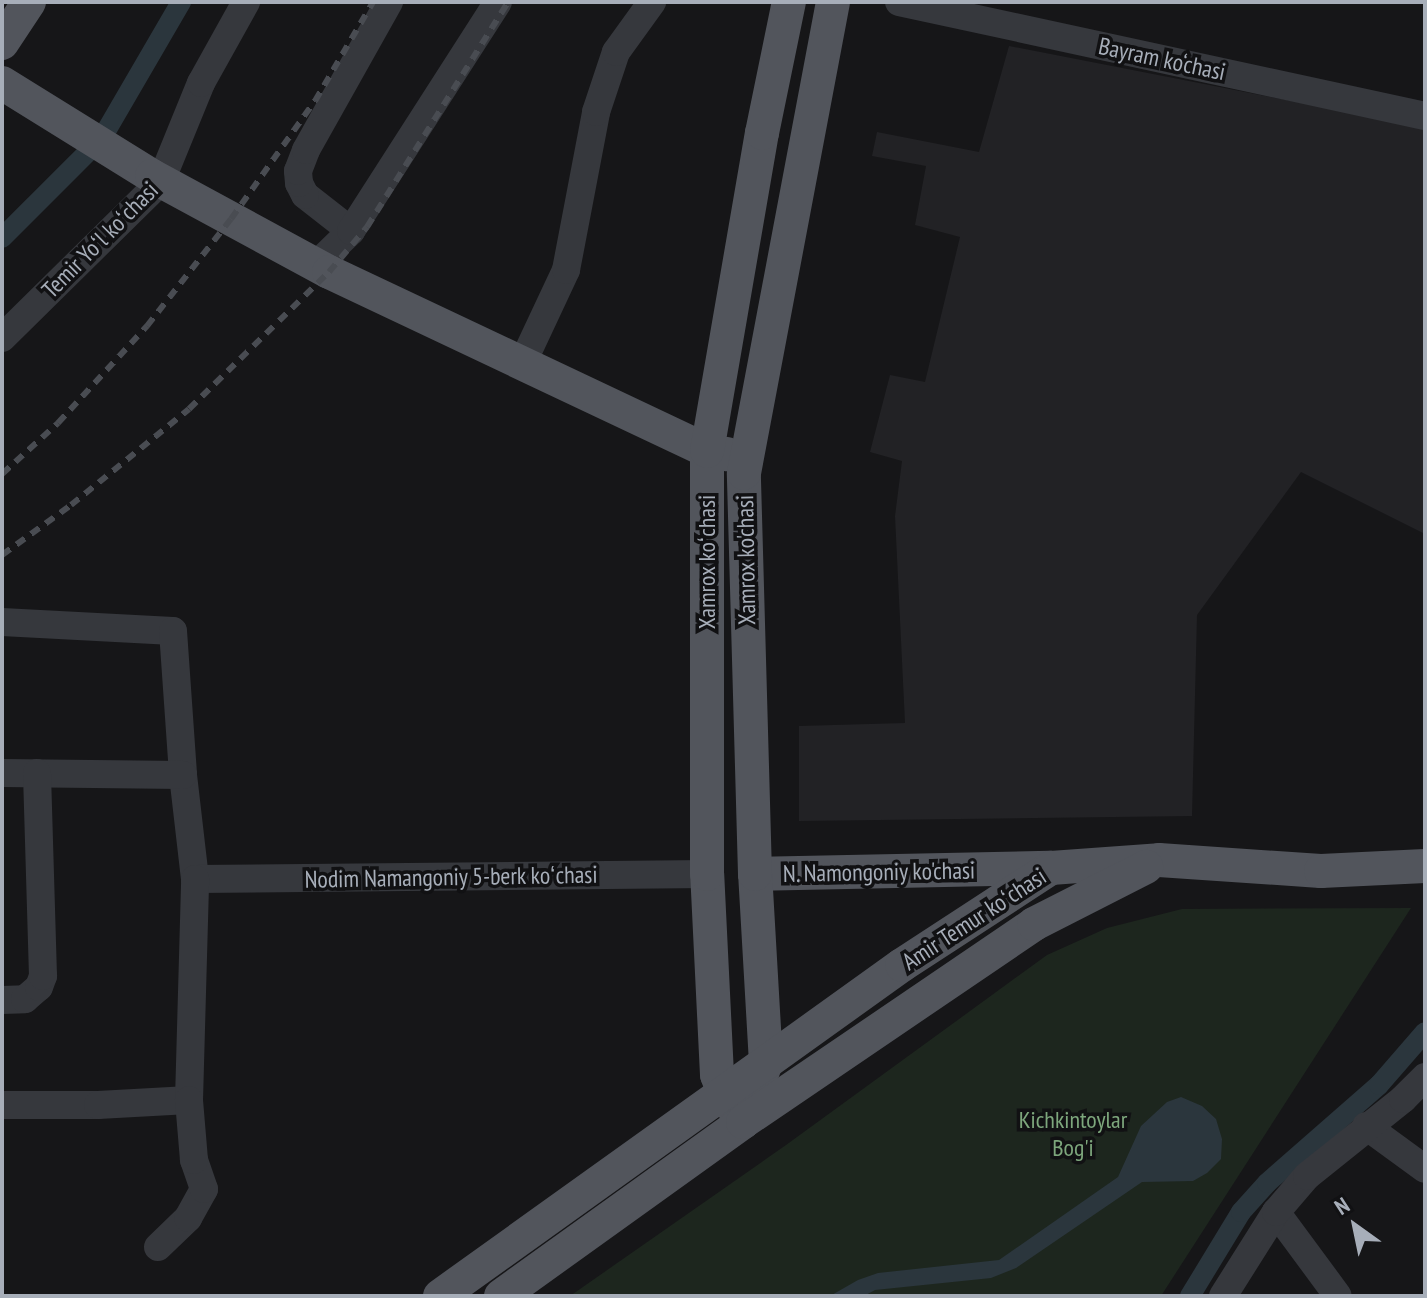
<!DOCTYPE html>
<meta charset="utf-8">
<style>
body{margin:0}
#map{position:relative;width:1427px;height:1298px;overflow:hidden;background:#161618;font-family:"PT Sans Narrow",sans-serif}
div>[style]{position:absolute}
.built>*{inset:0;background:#222225}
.green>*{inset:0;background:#1d261e}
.water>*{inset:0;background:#2b363d}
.canal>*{height:20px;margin:-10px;padding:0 10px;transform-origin:10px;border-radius:10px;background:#2b363d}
.minor>*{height:28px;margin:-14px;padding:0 14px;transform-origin:14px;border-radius:14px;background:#36383d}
.major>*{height:34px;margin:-17px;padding:0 17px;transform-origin:17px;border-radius:17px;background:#52555c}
.rail>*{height:6px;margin-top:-3px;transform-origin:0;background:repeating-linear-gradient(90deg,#494c52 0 10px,transparent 0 18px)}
span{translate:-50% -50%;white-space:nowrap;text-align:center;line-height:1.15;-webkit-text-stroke:7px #111113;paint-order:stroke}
.street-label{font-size:24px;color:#a7aeb9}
.park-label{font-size:24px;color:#7da67c}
.frame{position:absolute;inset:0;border:4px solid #a7aeb9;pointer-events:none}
.north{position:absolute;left:1315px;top:1186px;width:80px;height:80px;-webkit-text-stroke:6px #111113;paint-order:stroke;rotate:327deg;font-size:22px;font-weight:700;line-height:32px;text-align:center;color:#a7aeb9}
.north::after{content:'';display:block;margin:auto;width:28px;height:36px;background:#a7aeb9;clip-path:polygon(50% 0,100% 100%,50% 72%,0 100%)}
</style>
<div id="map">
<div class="built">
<div style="clip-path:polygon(1009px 46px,1425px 127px,1425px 534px,1301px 472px,1197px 615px,1192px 816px,799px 821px,799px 726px,905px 723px,895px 516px,902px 461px,870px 452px,890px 375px,925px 382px,960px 237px,915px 225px,926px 166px,872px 156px,877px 132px,979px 152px)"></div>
</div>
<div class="green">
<div style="clip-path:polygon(1411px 908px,1161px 1296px,570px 1296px,786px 1145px,1047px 955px,1107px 928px,1182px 909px)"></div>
</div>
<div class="water">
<div style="clip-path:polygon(1181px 1097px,1202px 1106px,1216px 1119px,1222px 1139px,1221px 1159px,1207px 1173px,1193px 1181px,1142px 1182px,1016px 1268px,991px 1278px,875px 1290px,864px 1296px,830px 1296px,858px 1280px,878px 1273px,999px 1260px,1118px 1177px,1141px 1126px,1167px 1102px)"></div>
</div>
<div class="canal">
<div style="left:2px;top:238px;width:141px;rotate:-45deg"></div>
<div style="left:102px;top:138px;width:157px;rotate:-59.8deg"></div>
<div style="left:1190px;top:1296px;width:98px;rotate:-58.7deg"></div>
<div style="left:1241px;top:1212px;width:39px;rotate:-48deg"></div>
<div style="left:1267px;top:1183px;width:149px;rotate:-41.2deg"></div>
<div style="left:1379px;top:1085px;width:70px;rotate:-49deg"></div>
</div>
<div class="minor">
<div style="left:899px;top:2px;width:538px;rotate:12.23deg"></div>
<div style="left:351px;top:231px;width:58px;rotate:-142deg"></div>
<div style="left:305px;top:195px;width:13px;rotate:-117deg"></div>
<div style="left:299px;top:183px;width:12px;rotate:-95deg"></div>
<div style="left:298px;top:171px;width:22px;rotate:-69deg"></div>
<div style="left:306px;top:150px;width:170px;rotate:-60.7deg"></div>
<div style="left:317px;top:264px;width:47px;rotate:-44.1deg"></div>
<div style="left:351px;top:231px;width:272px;rotate:-57.3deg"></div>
<div style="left:2px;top:338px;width:223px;rotate:-44.6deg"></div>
<div style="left:161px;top:181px;width:106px;rotate:-67.8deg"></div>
<div style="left:201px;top:83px;width:93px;rotate:-60.9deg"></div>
<div style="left:522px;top:364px;width:104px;rotate:-64.9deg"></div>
<div style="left:566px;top:270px;width:161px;rotate:-79.2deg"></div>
<div style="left:596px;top:112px;width:63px;rotate:-71.6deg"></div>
<div style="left:616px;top:52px;width:62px;rotate:-54.2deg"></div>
<div style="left:2px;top:622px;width:171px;rotate:3deg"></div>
<div style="left:173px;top:631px;width:144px;rotate:86deg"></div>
<div style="left:183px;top:775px;width:105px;rotate:83.4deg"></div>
<div style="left:195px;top:879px;width:512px;rotate:-0.56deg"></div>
<div style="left:2px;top:773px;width:181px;rotate:0.6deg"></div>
<div style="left:2px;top:1000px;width:23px;rotate:-2deg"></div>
<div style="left:25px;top:999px;width:18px;rotate:-41deg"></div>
<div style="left:39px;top:987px;width:12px;rotate:-70deg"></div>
<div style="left:43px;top:976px;width:203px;rotate:-91.7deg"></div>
<div style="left:2px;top:1105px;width:96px"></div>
<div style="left:98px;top:1105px;width:91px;rotate:-3.1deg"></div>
<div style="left:189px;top:1100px;width:221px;rotate:-88.4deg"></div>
<div style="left:1366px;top:1126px;width:73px;rotate:36.1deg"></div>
<div style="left:1276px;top:1212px;width:104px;rotate:53.6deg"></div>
<div style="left:158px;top:1247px;width:42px;rotate:-44deg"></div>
<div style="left:188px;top:1218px;width:33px;rotate:-61deg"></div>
<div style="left:204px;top:1189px;width:31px;rotate:-109deg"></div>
<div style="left:194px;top:1160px;width:60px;rotate:-94.8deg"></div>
<div style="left:1223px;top:1296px;width:99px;rotate:-57.8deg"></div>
<div style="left:1276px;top:1212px;width:48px;rotate:-49.3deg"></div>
<div style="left:1307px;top:1176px;width:123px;rotate:-38.7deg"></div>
<div style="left:1403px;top:1099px;width:31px;rotate:-45deg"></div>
</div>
<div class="major">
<div style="left:2px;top:43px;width:49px;rotate:-56.6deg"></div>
<div style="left:2px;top:83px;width:176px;rotate:31.8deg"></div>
<div style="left:152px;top:176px;width:201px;rotate:28.5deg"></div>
<div style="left:329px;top:272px;width:418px;rotate:25.3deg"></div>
<div style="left:707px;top:451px;width:20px;rotate:9deg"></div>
<div style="left:755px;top:874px;width:295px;rotate:-1.2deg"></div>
<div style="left:743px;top:1122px;width:34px;rotate:-124deg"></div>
<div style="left:724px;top:1094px;width:20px;rotate:-110deg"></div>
<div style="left:717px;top:1075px;width:201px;rotate:-92.8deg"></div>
<div style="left:707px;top:874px;width:423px;rotate:-90deg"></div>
<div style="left:707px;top:451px;width:323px;rotate:-80.2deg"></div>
<div style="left:762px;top:133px;width:134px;rotate:-78.4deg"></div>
<div style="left:743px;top:1122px;width:63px;rotate:-68.7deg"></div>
<div style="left:766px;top:1063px;width:189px;rotate:-93.3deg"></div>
<div style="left:755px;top:874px;width:401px;rotate:-91.6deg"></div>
<div style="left:744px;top:473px;width:479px;rotate:-79.3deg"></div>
<div style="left:440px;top:1296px;width:568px;rotate:-35.62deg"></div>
<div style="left:902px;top:965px;width:178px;rotate:-33.1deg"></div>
<div style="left:1051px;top:868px;width:108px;rotate:-4.2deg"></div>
<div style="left:1159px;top:860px;width:162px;rotate:3.9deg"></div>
<div style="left:1321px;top:871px;width:104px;rotate:-2.8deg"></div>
<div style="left:501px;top:1296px;width:298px;rotate:-35.7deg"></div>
<div style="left:743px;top:1122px;width:352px;rotate:-34.2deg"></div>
<div style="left:1034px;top:924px;width:126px;rotate:-27deg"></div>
</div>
<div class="rail">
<div style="left:2px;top:474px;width:76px;rotate:-42.3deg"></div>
<div style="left:58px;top:423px;width:132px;rotate:-47.5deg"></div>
<div style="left:147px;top:326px;width:136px;rotate:-51.9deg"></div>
<div style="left:231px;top:219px;width:145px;rotate:-54.6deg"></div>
<div style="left:315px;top:101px;width:115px;rotate:-59.6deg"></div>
<div style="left:2px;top:555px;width:85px;rotate:-35.9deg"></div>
<div style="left:71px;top:505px;width:152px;rotate:-39.1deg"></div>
<div style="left:189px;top:409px;width:196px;rotate:-44.4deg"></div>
<div style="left:329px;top:272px;width:59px;rotate:-49.8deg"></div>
<div style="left:367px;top:227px;width:266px;rotate:-57.9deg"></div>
</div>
<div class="street-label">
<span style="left:1162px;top:59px;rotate:12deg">Bayram ko‘chasi</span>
<span style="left:100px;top:240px;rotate:-45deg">Temir Yoʻl koʻchasi</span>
<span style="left:746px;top:560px;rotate:-91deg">Xamrox ko'chasi</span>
<span style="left:707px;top:562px;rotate:-90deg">Xamrox koʻchasi</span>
<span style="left:879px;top:872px;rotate:-1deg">N. Namongoniy ko'chasi</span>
<span style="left:451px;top:877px;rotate:-1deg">Nodim Namangoniy 5-berk koʻchasi</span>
<span style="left:974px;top:919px;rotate:-33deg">Amir Temur koʻchasi</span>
</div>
<div class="park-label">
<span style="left:1073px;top:1134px">Kichkintoylar<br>Bog'i</span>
</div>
<div class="frame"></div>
<div class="north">N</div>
</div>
